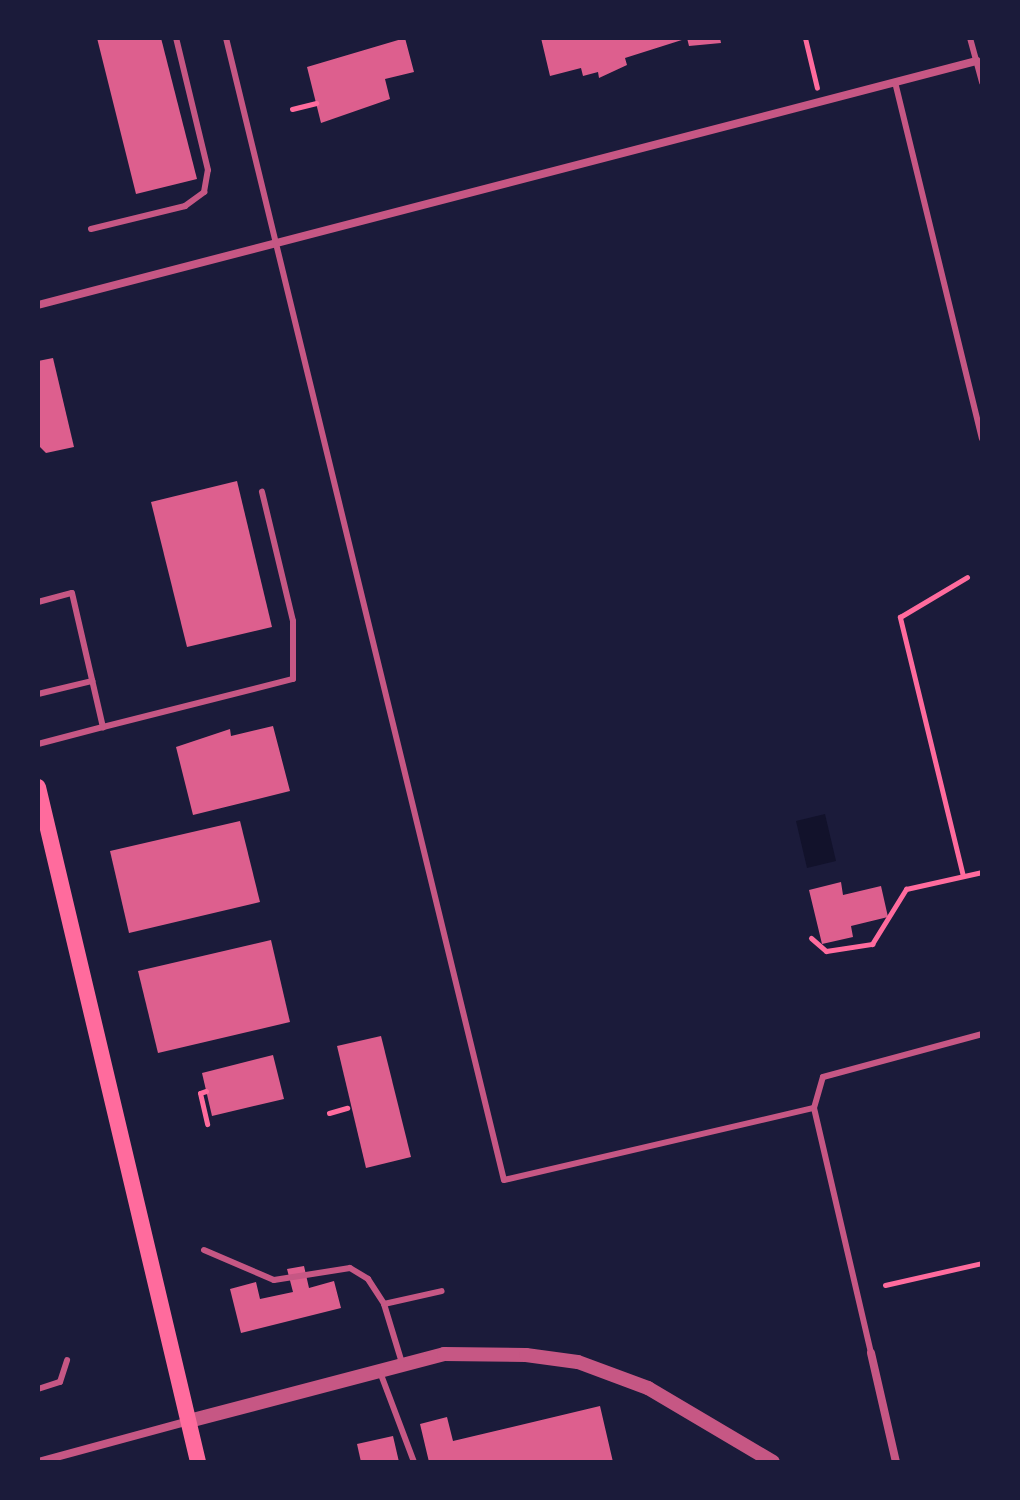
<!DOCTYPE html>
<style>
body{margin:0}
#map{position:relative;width:1020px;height:1500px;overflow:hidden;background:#1b1b3a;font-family:"Alegreya Sans",sans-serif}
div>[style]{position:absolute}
.water>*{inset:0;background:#12122b}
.building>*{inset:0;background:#dd5f8e}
.path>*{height:5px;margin:-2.5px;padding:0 2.5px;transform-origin:2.5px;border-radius:2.5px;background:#ff6b9d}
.service>*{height:6px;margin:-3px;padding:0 3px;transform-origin:3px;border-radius:3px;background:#c65784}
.minor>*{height:8px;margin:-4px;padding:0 4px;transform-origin:4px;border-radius:4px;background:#c65784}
.tertiary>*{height:14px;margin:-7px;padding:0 7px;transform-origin:7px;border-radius:7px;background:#c65784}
.secondary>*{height:16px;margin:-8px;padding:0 8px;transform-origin:8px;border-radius:8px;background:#ff6b9d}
span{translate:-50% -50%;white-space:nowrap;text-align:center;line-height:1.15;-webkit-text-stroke:8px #1b1b3a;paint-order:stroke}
.frame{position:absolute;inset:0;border:40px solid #1b1b3a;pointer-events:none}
</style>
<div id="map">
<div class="water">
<div style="clip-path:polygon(825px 814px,836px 861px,807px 868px,796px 821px)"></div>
</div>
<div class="building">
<div style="clip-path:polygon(97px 38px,161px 38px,197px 179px,136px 194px)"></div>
<div style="clip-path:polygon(405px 38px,414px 72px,385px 79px,390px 99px,321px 123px,307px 67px)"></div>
<div style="clip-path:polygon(541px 38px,684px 38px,685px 39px,625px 58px,627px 65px,599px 78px,598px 72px,583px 76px,581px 68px,550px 76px)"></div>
<div style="clip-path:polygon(687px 38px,720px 38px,721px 43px,689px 46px)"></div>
<div style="clip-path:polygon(53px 358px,74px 447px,46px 453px,38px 445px,38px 361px)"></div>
<div style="clip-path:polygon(237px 481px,272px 627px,187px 647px,151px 502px)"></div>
<div style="clip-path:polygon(273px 726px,290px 791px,193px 815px,176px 747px,230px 729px,231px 736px)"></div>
<div style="clip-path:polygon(240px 821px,260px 902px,129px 933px,110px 851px)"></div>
<div style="clip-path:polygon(841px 882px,843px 895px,881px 886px,888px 917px,851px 926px,853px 937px,822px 944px,809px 890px)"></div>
<div style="clip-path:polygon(271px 940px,290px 1022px,158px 1053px,138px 971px)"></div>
<div style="clip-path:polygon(381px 1036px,411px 1157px,366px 1168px,337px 1046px)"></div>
<div style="clip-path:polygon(273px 1055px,284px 1099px,212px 1116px,202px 1073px)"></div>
<div style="clip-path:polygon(304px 1266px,309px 1288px,334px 1281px,341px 1308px,241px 1333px,230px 1289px,256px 1282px,260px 1299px,293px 1292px,287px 1269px)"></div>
<div style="clip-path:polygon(600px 1406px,613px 1462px,429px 1462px,420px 1424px,447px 1417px,453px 1441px)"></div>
<div style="clip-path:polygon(393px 1436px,399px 1462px,361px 1462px,357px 1444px)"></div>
</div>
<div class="path">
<div style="left:805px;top:38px;width:51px;rotate:76.5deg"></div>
<div style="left:292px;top:109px;width:25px;rotate:-14deg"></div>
<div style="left:963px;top:876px;width:267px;rotate:-103.7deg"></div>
<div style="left:900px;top:617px;width:78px;rotate:-30.8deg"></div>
<div style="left:811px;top:938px;width:20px;rotate:41deg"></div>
<div style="left:826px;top:951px;width:47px;rotate:-8.7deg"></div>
<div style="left:872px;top:944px;width:65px;rotate:-58.3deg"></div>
<div style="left:906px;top:889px;width:78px;rotate:-12.6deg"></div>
<div style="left:206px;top:1091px;width:6px;rotate:162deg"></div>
<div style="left:200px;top:1093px;width:32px;rotate:77deg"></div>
<div style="left:329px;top:1113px;width:19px;rotate:-16deg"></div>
<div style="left:885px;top:1285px;width:99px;rotate:-12.8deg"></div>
</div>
<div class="service">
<div style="left:226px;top:38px;width:1175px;rotate:76.32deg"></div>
<div style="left:504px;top:1180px;width:318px;rotate:-13.1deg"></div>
<div style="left:814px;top:1108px;width:32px;rotate:-74deg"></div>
<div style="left:823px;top:1077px;width:165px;rotate:-15.1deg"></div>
<div style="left:970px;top:38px;width:46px;rotate:74.7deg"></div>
<div style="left:895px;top:82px;width:367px;rotate:76.3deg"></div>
<div style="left:91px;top:229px;width:97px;rotate:-13.7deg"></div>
<div style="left:185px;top:206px;width:24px;rotate:-36deg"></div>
<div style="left:204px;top:192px;width:22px;rotate:-80deg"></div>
<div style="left:208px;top:170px;width:136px;rotate:-103.6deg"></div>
<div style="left:38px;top:602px;width:35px;rotate:-15deg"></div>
<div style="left:72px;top:593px;width:138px;rotate:77deg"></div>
<div style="left:103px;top:727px;width:196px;rotate:-14.2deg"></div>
<div style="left:293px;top:679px;width:58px;rotate:-90deg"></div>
<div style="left:293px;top:621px;width:133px;rotate:-103.5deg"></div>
<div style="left:38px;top:694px;width:56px;rotate:-13.5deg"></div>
<div style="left:38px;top:744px;width:67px;rotate:-14.7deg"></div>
<div style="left:814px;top:1108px;width:252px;rotate:76.9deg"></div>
<div style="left:204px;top:1250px;width:76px;rotate:23.2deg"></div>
<div style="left:274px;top:1280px;width:77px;rotate:-9deg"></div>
<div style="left:350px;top:1268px;width:21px;rotate:31deg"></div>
<div style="left:368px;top:1279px;width:30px;rotate:57deg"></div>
<div style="left:384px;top:1304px;width:62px;rotate:73deg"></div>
<div style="left:384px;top:1304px;width:59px;rotate:-12.6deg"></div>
<div style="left:380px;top:1372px;width:96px;rotate:69.3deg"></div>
<div style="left:38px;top:1389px;width:23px;rotate:-18deg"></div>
<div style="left:60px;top:1382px;width:23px;rotate:-72deg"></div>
</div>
<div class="minor">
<div style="left:38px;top:305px;width:970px;rotate:-14.57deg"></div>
<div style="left:871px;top:1353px;width:112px;rotate:77.1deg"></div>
<div style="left:38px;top:1462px;width:156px;rotate:-15.2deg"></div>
</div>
<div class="tertiary">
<div style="left:189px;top:1421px;width:264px;rotate:-14.7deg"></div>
<div style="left:444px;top:1354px;width:82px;rotate:0.7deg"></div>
<div style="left:526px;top:1355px;width:52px;rotate:7.7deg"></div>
<div style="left:578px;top:1362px;width:75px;rotate:20.4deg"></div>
<div style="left:648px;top:1388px;width:145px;rotate:30.6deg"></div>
</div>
<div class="secondary">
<div style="left:38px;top:787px;width:694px;rotate:76.66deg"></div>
</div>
<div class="frame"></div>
</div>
